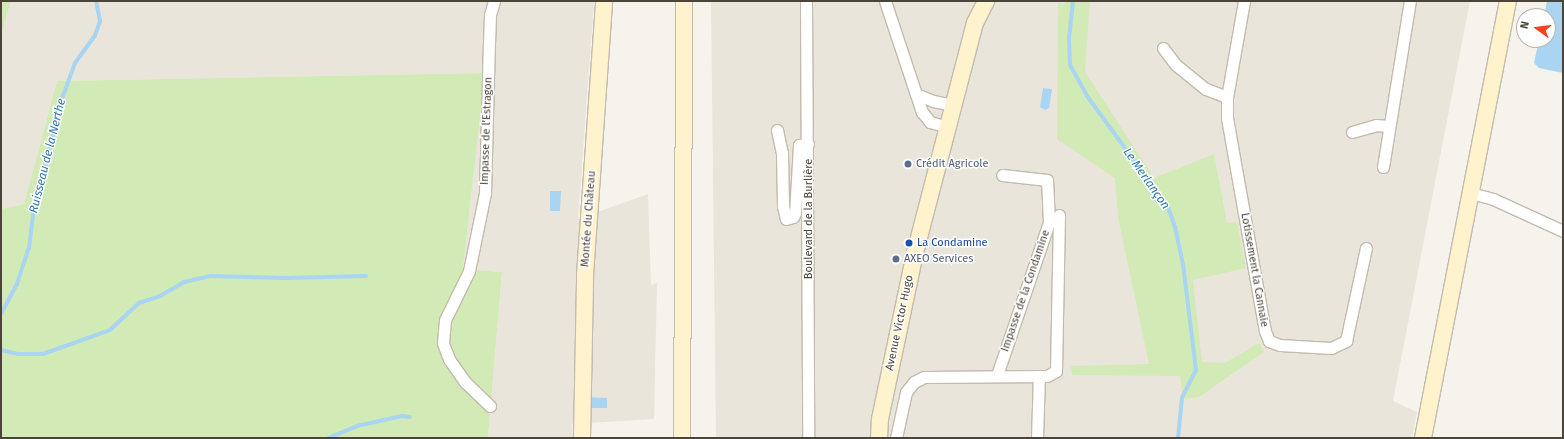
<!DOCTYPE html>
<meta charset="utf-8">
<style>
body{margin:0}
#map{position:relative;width:1564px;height:439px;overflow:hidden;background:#f6f3ec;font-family:"Fira Sans",sans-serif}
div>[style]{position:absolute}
.residential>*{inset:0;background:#eae5da}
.green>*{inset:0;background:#d2eab5}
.water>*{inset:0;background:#a9d4f2}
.stream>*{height:4px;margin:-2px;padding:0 2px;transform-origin:2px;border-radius:2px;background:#a9d4f2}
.roads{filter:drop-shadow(1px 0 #c2bbae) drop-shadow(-1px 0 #c2bbae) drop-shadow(0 1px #c2bbae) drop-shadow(0 -1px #c2bbae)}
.street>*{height:11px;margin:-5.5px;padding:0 5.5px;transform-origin:5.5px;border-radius:5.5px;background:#fff}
.secondary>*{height:16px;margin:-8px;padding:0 8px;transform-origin:8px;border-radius:8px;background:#fff3cd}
.dots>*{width:11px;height:11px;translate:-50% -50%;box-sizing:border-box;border:2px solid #fff;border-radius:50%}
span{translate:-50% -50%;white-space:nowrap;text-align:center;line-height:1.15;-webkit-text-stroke:3px #fff;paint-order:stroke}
.street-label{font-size:11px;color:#4b4439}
.service-label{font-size:11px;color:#4e5e75}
.left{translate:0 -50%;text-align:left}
.transit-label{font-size:11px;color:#164399}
.water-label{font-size:12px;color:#2e7ab2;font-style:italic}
.frame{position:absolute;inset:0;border:2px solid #4b4439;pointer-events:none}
.north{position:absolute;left:1516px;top:8px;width:40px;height:40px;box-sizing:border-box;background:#fff;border:1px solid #b7b4b0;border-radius:50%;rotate:284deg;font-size:11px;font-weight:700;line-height:16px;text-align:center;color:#4b4439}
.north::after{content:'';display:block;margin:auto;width:14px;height:18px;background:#fc3f1d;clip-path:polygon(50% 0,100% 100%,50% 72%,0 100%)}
</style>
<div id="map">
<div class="residential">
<div style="clip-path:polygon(11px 1px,594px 1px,578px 219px,648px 194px,651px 285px,657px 283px,654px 419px,572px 424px,573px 438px,488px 438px,502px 272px,463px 269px,485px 73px,57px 81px,24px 204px,1px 209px,1px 35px)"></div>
<div style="clip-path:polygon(711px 1px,1470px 1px,1393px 401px,1417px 412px,1412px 438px,716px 438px)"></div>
</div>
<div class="green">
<div style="clip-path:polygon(1px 1px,11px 1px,1px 35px)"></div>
<div style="clip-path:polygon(1065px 1px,1090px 1px,1085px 72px,1154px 178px,1214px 154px,1227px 223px,1237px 222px,1246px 268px,1193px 280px,1202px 362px,1225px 363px,1259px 343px,1264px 352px,1199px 397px,1183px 399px,1180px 376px,1072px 375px,1071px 366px,1149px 364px,1118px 217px,1115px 178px,1057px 139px,1058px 3px,1065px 4px)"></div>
<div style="clip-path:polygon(485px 73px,463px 269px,502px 272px,488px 438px,1px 438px,1px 209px,24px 204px,57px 81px)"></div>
</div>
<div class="water">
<div style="clip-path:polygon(1547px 1px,1563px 1px,1563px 73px,1539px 68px,1534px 63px,1539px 40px,1548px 40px,1548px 16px,1544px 16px)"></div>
<div style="clip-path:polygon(1043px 88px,1052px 89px,1049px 108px,1045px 110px,1040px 107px)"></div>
<div style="clip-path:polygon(550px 191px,561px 191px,560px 211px,550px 211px)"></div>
<div style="clip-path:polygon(587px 397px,607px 398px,607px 408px,590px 408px)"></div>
</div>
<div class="stream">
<div style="left:1073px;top:1px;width:36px;rotate:96deg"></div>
<div style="left:1069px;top:37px;width:28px;rotate:88deg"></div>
<div style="left:1070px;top:65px;width:35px;rotate:61deg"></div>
<div style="left:1087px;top:96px;width:137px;rotate:53.9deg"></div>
<div style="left:1168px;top:207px;width:21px;rotate:71deg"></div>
<div style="left:1175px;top:227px;width:38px;rotate:78deg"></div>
<div style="left:1183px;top:264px;width:107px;rotate:83deg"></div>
<div style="left:1196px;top:370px;width:31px;rotate:117deg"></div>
<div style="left:1182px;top:398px;width:40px;rotate:95.7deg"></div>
<div style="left:1px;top:314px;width:34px;rotate:-62deg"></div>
<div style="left:17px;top:284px;width:38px;rotate:-72deg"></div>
<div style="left:29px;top:248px;width:33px;rotate:-83deg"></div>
<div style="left:33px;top:215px;width:123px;rotate:-75.9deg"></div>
<div style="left:63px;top:96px;width:35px;rotate:-70deg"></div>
<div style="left:75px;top:63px;width:34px;rotate:-54deg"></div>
<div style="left:95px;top:35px;width:15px;rotate:-70deg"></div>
<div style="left:100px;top:21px;width:20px;rotate:-101deg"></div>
<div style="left:1px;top:350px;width:17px;rotate:13deg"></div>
<div style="left:18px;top:354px;width:25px"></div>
<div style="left:43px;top:354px;width:71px;rotate:-19.7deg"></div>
<div style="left:110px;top:330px;width:40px;rotate:-43deg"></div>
<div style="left:139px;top:303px;width:22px;rotate:-18deg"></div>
<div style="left:160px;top:296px;width:28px;rotate:-30deg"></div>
<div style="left:184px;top:282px;width:27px;rotate:-13deg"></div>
<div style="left:210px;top:276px;width:76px;rotate:1.5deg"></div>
<div style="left:286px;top:278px;width:80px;rotate:-1.4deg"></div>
<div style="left:328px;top:438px;width:31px;rotate:-22deg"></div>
<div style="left:357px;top:426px;width:46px;rotate:-12.5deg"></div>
<div style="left:402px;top:416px;width:8px;rotate:7deg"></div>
</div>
<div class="roads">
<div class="street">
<div style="left:806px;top:1px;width:437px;rotate:89.7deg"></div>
<div style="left:885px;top:1px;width:98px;rotate:71.6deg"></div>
<div style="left:916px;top:94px;width:18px;rotate:22deg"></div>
<div style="left:933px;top:101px;width:20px;rotate:11deg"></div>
<div style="left:1244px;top:1px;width:97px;rotate:100deg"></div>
<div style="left:1227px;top:97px;width:21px;rotate:90deg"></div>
<div style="left:1227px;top:118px;width:216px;rotate:79.9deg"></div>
<div style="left:1265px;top:331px;width:11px;rotate:68deg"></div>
<div style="left:1269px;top:341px;width:12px;rotate:20deg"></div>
<div style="left:1280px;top:345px;width:51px;rotate:3.4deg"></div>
<div style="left:1331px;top:348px;width:17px;rotate:-25deg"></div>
<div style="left:1346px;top:341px;width:95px;rotate:-77.9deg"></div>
<div style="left:1163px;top:48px;width:21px;rotate:53deg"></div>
<div style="left:1176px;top:65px;width:38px;rotate:39deg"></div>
<div style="left:1206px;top:89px;width:22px;rotate:21deg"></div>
<div style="left:916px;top:94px;width:19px;rotate:72deg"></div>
<div style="left:922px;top:112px;width:13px;rotate:51deg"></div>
<div style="left:930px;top:122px;width:19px;rotate:16deg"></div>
<div style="left:777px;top:130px;width:24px;rotate:78deg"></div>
<div style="left:782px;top:153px;width:53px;rotate:88.9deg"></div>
<div style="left:783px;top:206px;width:13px;rotate:77deg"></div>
<div style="left:786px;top:219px;width:7px;rotate:-16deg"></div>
<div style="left:793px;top:217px;width:4px;rotate:-63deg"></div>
<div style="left:795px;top:213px;width:68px;rotate:-86.6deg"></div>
<div style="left:799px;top:145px;width:9px;rotate:-6deg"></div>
<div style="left:1352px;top:132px;width:25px;rotate:-16deg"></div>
<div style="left:1376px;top:125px;width:12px;rotate:5deg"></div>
<div style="left:1383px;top:167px;width:168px;rotate:-80.8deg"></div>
<div style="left:1471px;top:193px;width:23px;rotate:15deg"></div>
<div style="left:1493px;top:199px;width:77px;rotate:24.6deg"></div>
<div style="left:997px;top:375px;width:162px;rotate:-71.2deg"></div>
<div style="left:1049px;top:222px;width:42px;rotate:-92.7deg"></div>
<div style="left:1047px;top:180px;width:45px;rotate:-173.7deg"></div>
<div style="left:490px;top:406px;width:35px;rotate:-136deg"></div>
<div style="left:465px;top:382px;width:28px;rotate:-125deg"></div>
<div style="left:449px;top:359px;width:17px;rotate:-111deg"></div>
<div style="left:443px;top:343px;width:23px;rotate:-85deg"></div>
<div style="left:445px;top:320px;width:55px;rotate:-63.9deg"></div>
<div style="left:469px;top:271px;width:80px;rotate:-78.4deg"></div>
<div style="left:485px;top:193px;width:149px;rotate:-88.5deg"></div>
<div style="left:489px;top:44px;width:29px;rotate:-88deg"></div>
<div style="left:490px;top:15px;width:15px;rotate:-74deg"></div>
<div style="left:896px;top:438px;width:47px;rotate:-77.7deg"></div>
<div style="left:906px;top:392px;width:13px;rotate:-51deg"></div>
<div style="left:914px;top:382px;width:11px;rotate:-27deg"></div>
<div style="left:924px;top:377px;width:123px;rotate:-0.5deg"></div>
<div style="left:1047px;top:376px;width:10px;rotate:-29deg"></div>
<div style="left:1056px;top:371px;width:156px;rotate:-88.9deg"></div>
<div style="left:1037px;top:438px;width:62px;rotate:-88.2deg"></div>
</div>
<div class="secondary">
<div style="left:582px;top:438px;width:163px;rotate:-88.9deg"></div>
<div style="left:585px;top:275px;width:275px;rotate:-86deg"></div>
<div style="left:682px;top:438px;width:437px;rotate:-89.7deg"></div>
<div style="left:879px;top:438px;width:19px;rotate:-87deg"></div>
<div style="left:880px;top:419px;width:170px;rotate:-78.1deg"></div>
<div style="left:915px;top:253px;width:238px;rotate:-75.4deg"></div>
<div style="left:975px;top:23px;width:25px;rotate:-63deg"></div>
<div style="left:1423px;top:438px;width:445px;rotate:-79deg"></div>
</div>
</div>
<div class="dots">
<div style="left:908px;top:164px;background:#5c6f8a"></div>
<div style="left:909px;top:243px;background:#1a4fb4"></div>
<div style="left:896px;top:259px;background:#5c6f8a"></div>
</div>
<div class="street-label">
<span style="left:487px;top:131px;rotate:-88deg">Impasse de l’Estragon</span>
<span style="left:589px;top:219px;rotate:-86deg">Montée du Château</span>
<span style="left:809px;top:219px;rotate:-90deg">Boulevard de la Burlière</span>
<span style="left:1254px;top:270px;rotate:80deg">Lotissement la Cannaie</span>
<span style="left:1026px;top:291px;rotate:-71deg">Impasse de la Condamine</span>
<span style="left:900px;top:323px;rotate:-78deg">Avenue Victor Hugo</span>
</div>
<div class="service-label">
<span class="left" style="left:916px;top:164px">Crédit Agricole</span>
<span class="left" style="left:904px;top:259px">AXEO Services</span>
</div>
<div class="transit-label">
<span class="left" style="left:917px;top:243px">La Condamine</span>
</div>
<div class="water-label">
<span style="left:48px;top:156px;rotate:-76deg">Ruisseau de la Nerthe</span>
<span style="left:1146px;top:179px;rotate:55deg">Le Merlançon</span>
</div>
<div class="frame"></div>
<div class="north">N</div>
</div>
